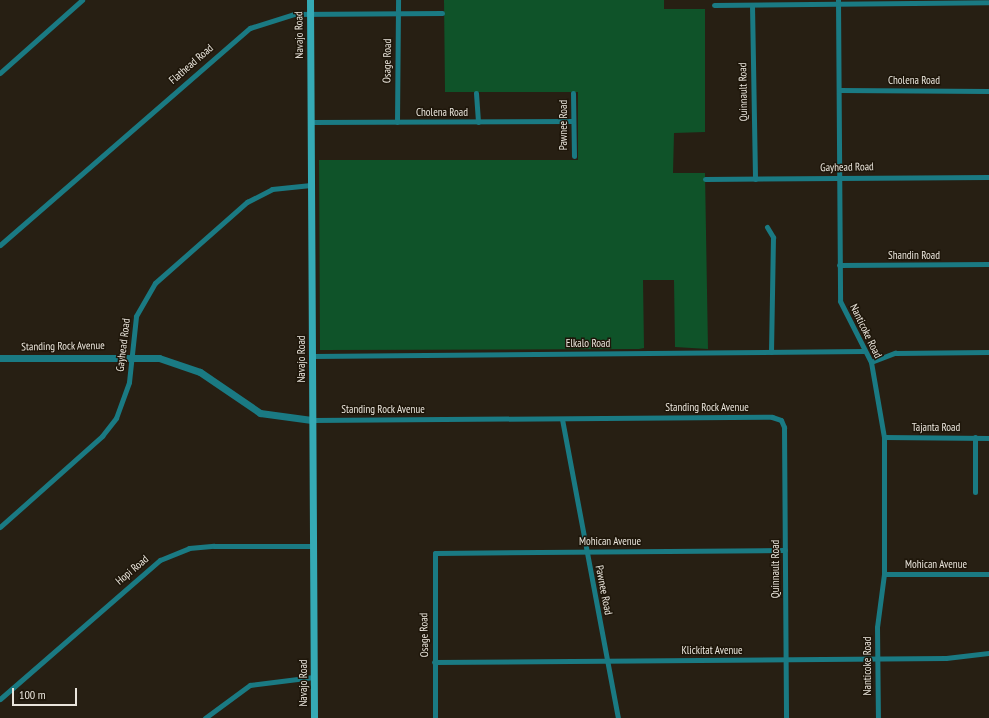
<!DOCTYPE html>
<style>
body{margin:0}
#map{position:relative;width:989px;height:718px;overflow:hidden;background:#271f13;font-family:"PT Sans Narrow",sans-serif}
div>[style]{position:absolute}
.green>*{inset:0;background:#0f5329}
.minor>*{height:5px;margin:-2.5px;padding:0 2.5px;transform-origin:2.5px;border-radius:2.5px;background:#1a7a83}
.tertiary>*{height:7px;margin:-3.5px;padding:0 3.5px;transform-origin:3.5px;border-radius:3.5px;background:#1a7a83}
.secondary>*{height:7px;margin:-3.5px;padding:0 3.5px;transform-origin:3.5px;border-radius:3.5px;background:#35aab5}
span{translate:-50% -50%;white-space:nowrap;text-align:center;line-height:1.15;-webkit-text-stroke:3px #1e160a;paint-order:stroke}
.street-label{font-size:11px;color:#eae5dc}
.scale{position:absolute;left:12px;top:688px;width:65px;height:18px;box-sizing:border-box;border:2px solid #eae5dc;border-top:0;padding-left:5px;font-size:12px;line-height:14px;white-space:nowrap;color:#eae5dc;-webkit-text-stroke:3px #1e160a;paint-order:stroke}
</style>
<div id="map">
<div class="green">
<div style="clip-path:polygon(444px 0,664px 0,664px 9px,705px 9px,705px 132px,674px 133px,673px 173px,705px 173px,708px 349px,675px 347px,674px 280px,643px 280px,644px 348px,639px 349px,320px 350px,319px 160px,578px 160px,578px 92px,445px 92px)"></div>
</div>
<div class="minor">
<div style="left:838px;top:0;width:301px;rotate:89.6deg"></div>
<div style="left:840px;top:301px;width:68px;rotate:63.1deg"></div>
<div style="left:871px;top:362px;width:76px;rotate:80.2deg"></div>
<div style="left:884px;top:437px;width:137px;rotate:90deg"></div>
<div style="left:884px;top:574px;width:53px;rotate:97.5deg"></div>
<div style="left:877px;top:627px;width:91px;rotate:89.4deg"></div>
<div style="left:714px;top:5px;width:275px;rotate:-0.6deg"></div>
<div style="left:752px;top:5px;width:174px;rotate:89deg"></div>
<div style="left:0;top:73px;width:110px;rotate:-41.7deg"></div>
<div style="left:839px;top:90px;width:150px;rotate:0.4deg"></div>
<div style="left:476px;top:93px;width:29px;rotate:86deg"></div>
<div style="left:573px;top:93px;width:63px;rotate:89.1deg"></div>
<div style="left:311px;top:122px;width:262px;rotate:-0.2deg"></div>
<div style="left:397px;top:122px;width:122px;rotate:-89.5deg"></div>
<div style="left:705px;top:179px;width:284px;rotate:-0.4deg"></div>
<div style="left:767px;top:227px;width:12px;rotate:59deg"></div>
<div style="left:773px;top:237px;width:115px;rotate:91deg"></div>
<div style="left:0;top:245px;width:331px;rotate:-41deg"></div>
<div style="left:250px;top:28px;width:46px;rotate:-17.7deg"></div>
<div style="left:294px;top:14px;width:148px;rotate:-0.4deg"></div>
<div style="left:839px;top:265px;width:150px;rotate:-0.4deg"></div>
<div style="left:312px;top:356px;width:552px;rotate:-0.52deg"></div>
<div style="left:871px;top:362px;width:26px;rotate:-21deg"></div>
<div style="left:895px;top:353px;width:94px;rotate:-0.6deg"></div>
<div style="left:562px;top:419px;width:304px;rotate:79.4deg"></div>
<div style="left:312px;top:420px;width:460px;rotate:-0.4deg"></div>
<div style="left:772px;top:417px;width:9px;rotate:18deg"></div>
<div style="left:781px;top:420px;width:8px;rotate:67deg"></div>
<div style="left:784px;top:427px;width:291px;rotate:89.6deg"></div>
<div style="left:884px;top:437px;width:105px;rotate:0.5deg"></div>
<div style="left:975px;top:437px;width:55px;rotate:90deg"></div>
<div style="left:0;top:527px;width:137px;rotate:-41.7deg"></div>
<div style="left:102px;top:436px;width:23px;rotate:-52deg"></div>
<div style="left:116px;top:418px;width:38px;rotate:-70deg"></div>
<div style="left:129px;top:382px;width:66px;rotate:-83.9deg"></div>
<div style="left:136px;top:316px;width:38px;rotate:-60deg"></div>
<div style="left:155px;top:283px;width:123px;rotate:-41.4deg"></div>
<div style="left:247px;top:202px;width:28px;rotate:-27deg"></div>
<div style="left:272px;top:189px;width:39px;rotate:-6deg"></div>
<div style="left:884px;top:574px;width:105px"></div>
<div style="left:434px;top:662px;width:512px;rotate:-0.45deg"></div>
<div style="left:946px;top:658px;width:43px;rotate:-6.6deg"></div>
<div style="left:0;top:699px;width:212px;rotate:-41deg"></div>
<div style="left:160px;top:560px;width:31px;rotate:-22deg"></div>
<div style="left:189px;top:548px;width:25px;rotate:-5deg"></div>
<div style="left:214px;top:546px;width:99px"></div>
<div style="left:205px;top:718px;width:56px;rotate:-36.3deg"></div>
<div style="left:250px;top:685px;width:64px;rotate:-7.1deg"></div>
<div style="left:435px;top:718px;width:165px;rotate:-90deg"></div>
<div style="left:435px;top:553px;width:350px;rotate:-0.5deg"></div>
</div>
<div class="tertiary">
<div style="left:0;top:358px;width:159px"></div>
<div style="left:159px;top:358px;width:43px;rotate:18.9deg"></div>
<div style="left:200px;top:372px;width:73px;rotate:34.3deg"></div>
<div style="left:260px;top:413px;width:52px;rotate:7.7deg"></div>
</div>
<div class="secondary">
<div style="left:310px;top:0;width:718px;rotate:89.68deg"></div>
</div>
<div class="street-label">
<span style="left:299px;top:35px;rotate:-91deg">Navajo Road</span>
<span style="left:387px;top:61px;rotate:-89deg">Osage Road</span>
<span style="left:191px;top:64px;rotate:-41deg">Flathead Road</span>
<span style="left:914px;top:80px">Cholena Road</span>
<span style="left:743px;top:92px;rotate:-91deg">Quinnault Road</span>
<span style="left:442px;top:112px">Cholena Road</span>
<span style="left:563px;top:125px;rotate:-90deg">Pawnee Road</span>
<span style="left:847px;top:167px;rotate:-1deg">Gayhead Road</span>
<span style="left:914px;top:255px">Shandin Road</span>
<span style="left:866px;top:331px;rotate:64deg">Nanticoke Road</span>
<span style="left:588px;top:343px">Elkalo Road</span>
<span style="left:123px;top:345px;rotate:-83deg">Gayhead Road</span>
<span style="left:63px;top:346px;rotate:-1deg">Standing Rock Avenue</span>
<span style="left:301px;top:359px;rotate:-90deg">Navajo Road</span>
<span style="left:707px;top:407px">Standing Rock Avenue</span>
<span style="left:383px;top:409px">Standing Rock Avenue</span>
<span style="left:936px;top:427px">Tajanta Road</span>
<span style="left:610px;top:541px">Mohican Avenue</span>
<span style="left:936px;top:564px">Mohican Avenue</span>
<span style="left:775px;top:569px;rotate:-90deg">Quinnault Road</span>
<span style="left:132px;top:570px;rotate:-40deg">Hopi Road</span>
<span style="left:604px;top:590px;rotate:79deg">Pawnee Road</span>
<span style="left:424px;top:635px;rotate:-91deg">Osage Road</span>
<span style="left:712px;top:650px">Klickitat Avenue</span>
<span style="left:867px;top:666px;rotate:-90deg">Nanticoke Road</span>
<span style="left:303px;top:683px;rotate:-90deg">Navajo Road</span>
</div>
<div class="scale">100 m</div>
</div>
